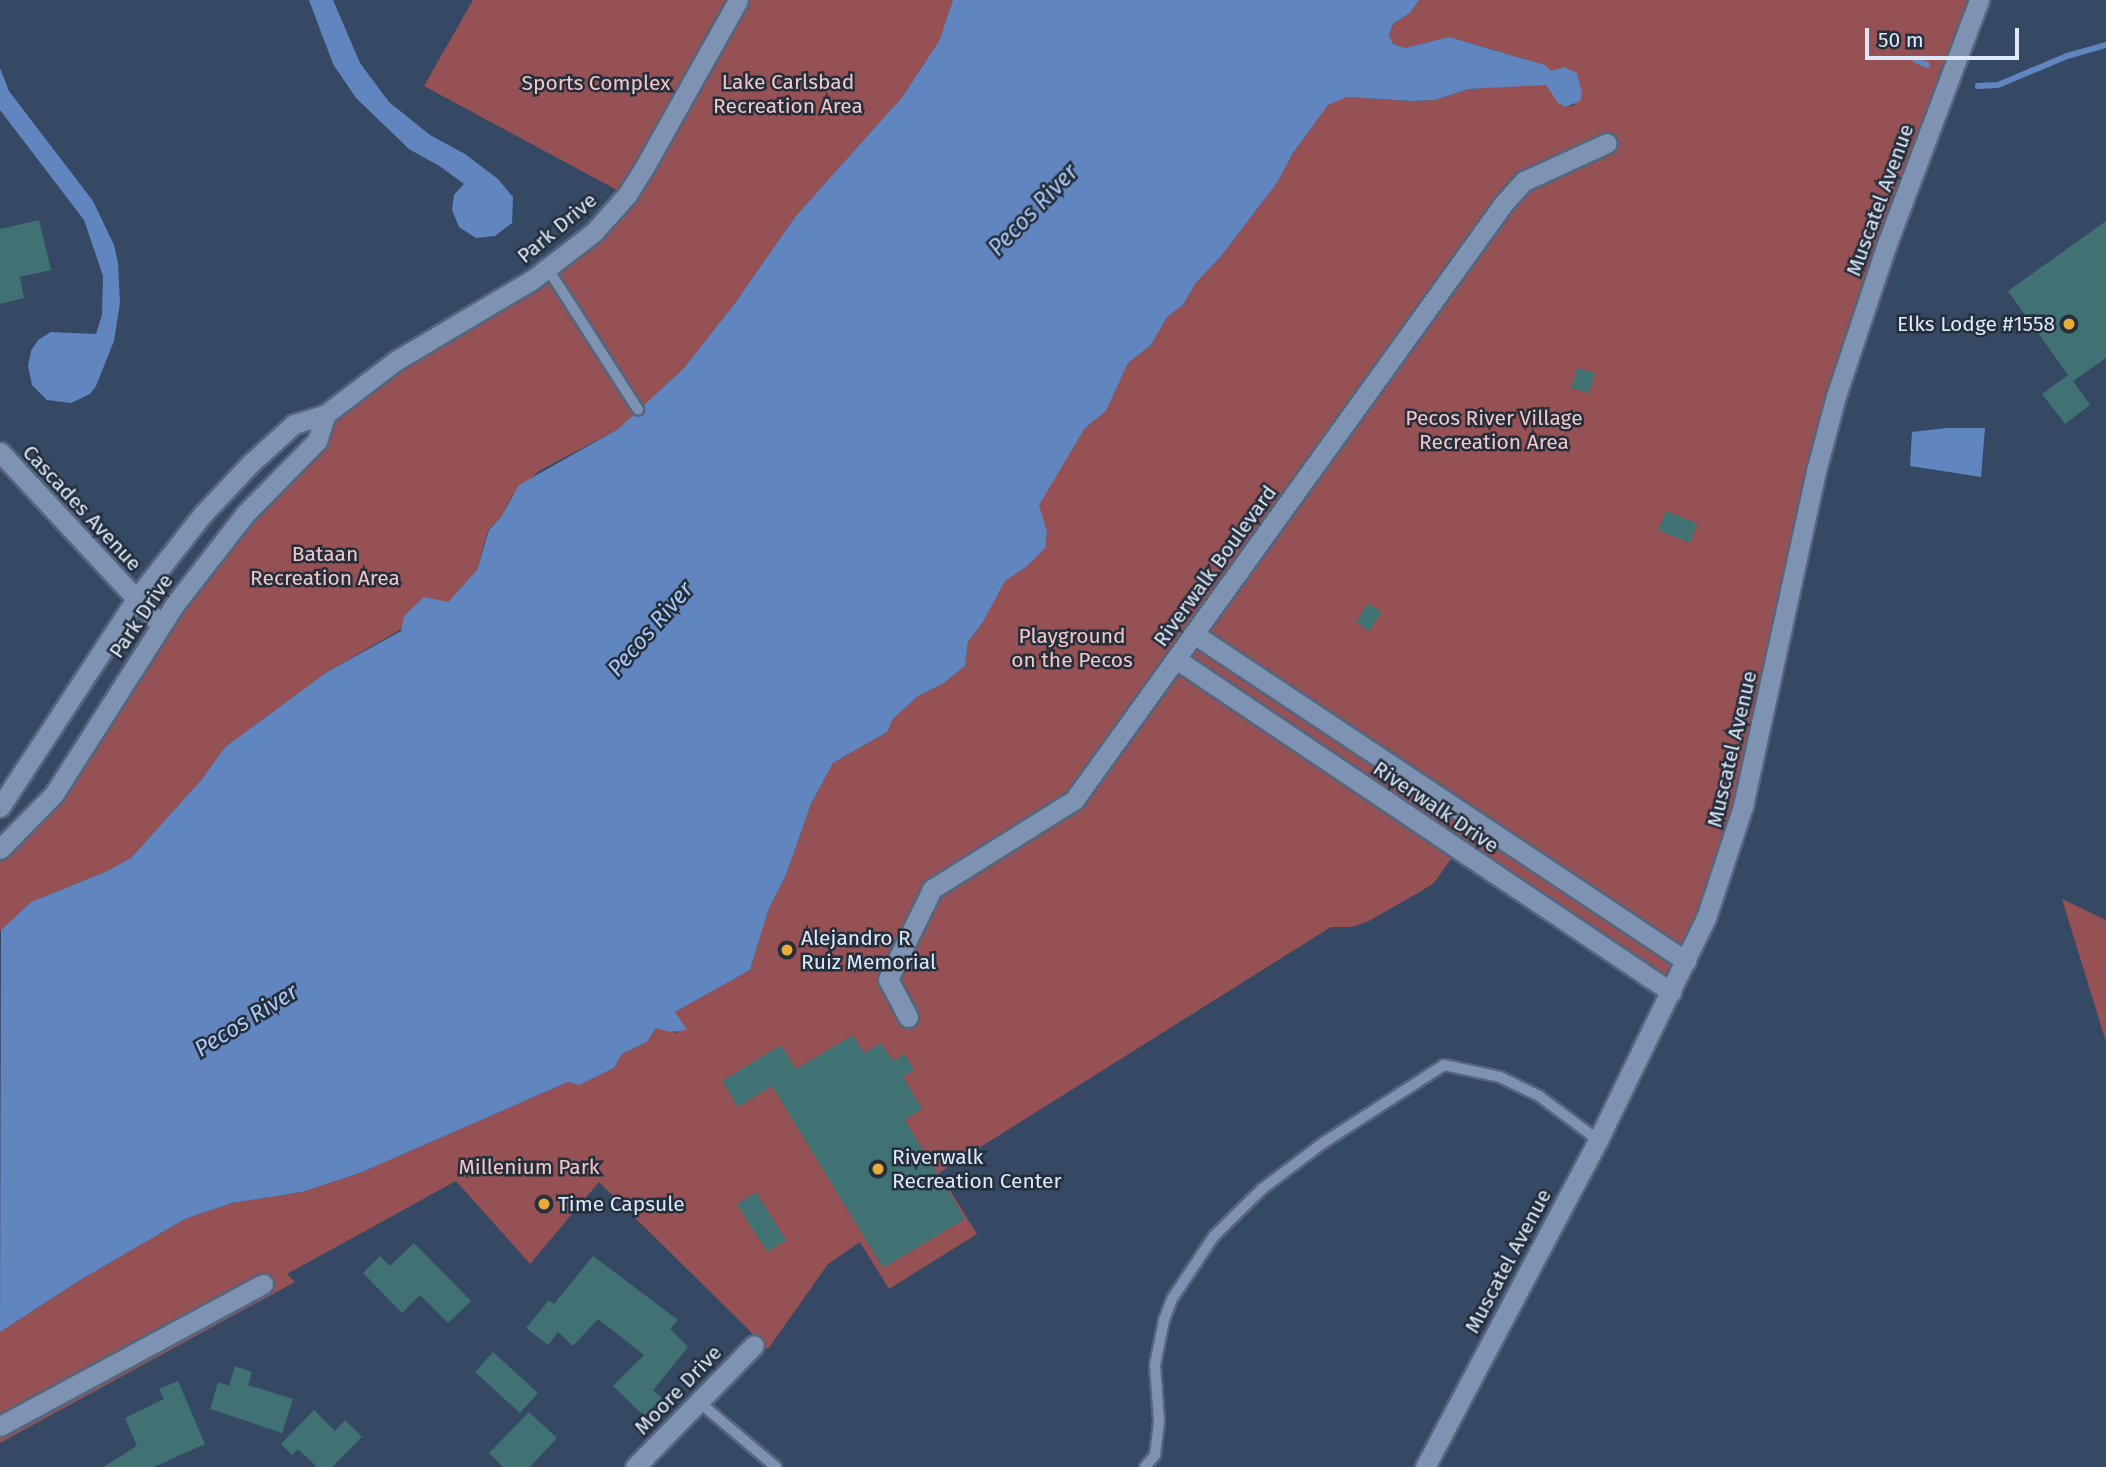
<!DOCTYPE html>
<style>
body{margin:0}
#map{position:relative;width:2106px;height:1467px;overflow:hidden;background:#354864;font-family:"Fira Sans",sans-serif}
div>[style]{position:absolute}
.green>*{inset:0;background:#955153}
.water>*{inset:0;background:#6085bf}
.stream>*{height:6px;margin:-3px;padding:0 3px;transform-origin:3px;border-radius:3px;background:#6085bf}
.building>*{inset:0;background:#407173}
.roads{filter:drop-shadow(2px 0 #56657d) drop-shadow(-2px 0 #56657d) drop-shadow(0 2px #56657d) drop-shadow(0 -2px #56657d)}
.service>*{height:10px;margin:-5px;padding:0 5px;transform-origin:5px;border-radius:5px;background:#7e92b2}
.minor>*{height:19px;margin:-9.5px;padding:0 9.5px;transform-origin:9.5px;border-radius:9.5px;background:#7e92b2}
.dots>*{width:19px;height:19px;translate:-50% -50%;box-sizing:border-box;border:4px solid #252e3b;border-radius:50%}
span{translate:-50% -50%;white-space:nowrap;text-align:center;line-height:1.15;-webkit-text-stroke:5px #252e3b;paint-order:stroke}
.park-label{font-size:21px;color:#f4c7c7}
.street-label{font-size:21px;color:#dde9fa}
.poi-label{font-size:21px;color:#dde9fa}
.right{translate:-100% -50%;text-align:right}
.left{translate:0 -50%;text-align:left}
.water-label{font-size:23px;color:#a9c9f9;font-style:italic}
.scale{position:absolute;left:1865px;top:28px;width:154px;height:32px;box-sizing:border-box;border:4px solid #dde9fa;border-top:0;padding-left:9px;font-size:21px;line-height:24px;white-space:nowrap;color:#dde9fa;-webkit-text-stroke:5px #252e3b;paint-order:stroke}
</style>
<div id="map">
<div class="green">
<div style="clip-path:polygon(473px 0,953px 0,939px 41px,903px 96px,795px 217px,735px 303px,684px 368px,618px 429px,539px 471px,512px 496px,501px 517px,488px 530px,477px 570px,448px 602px,327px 672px,225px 747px,202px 779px,131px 858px,105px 872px,31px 902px,0 931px,0 849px,54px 794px,160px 624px,288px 468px,326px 414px,481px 311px,626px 195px,424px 86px)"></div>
<div style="clip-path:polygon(1419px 0,1979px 0,1849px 355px,1756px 752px,1671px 992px,1458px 849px,1434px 883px,1423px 890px,1369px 921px,1352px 927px,1331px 927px,939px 1173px,977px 1234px,889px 1289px,860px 1242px,828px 1264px,768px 1349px,599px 1182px,530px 1264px,456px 1181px,287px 1274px,295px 1282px,0 1443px,0 1332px,82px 1279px,185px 1219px,232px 1203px,302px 1192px,360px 1173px,568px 1082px,579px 1085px,614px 1068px,622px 1054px,647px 1042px,656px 1028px,677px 1033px,675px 1012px,750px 970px,769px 908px,786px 875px,811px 804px,833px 763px,887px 732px,893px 719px,918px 696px,944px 683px,965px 666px,968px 642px,983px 622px,995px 597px,1005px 580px,1026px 567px,1038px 505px,1085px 428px,1106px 411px,1128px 363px,1151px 345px,1167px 317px,1183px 305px,1195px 284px,1222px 255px,1277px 183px,1293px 153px,1328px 104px,1347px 97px,1411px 101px,1435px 100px,1469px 89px,1546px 84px,1558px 102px,1566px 107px,1575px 105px,1551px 71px,1525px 59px,1449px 37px,1405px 48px,1393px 44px,1389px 35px,1393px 24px,1410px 13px)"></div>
<div style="clip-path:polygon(2062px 899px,2106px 920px,2106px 1042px)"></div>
</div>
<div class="water">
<div style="clip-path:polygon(309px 0,333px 0,360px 63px,389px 102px,430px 135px,465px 154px,498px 179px,513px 197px,512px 223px,495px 236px,476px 238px,459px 227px,452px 210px,454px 195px,464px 184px,441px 167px,409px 149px,356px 98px,333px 64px)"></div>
<div style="clip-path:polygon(953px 0,1419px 0,1410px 13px,1393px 24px,1389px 35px,1393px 44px,1405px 48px,1449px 37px,1545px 65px,1551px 71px,1564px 67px,1570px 70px,1577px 73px,1582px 94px,1580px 101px,1566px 107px,1558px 103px,1546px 85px,1469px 89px,1435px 100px,1411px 101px,1347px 97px,1328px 105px,1293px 153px,1277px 183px,1222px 255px,1195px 284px,1183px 305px,1167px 317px,1151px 345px,1128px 363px,1106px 411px,1085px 428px,1039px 505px,1047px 532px,1045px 548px,1026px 567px,1005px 581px,983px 622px,968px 642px,965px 666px,944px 683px,918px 696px,893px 719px,887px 732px,833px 763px,811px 804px,786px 875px,769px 908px,750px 970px,675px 1012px,687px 1030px,670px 1032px,656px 1028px,647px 1042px,622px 1054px,614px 1068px,579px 1085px,568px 1082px,360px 1173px,302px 1192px,232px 1203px,185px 1219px,82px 1279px,0 1332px,1px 930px,31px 902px,105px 872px,131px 858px,202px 779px,225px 747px,327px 672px,401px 631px,404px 616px,424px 597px,448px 602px,477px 570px,489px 530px,501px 517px,519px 485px,618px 429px,684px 368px,735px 303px,795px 217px,903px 96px,939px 41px)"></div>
<div style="clip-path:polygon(0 68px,9px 91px,93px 201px,114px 245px,118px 263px,120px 303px,114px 341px,96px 386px,90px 394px,71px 403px,47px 400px,32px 385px,28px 366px,31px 351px,38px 340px,51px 332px,96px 334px,102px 315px,103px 276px,84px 220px,0 110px)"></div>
<div style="clip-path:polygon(1947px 428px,1985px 428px,1981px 477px,1910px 466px,1912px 432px)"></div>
</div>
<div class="stream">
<div style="left:1916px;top:60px;width:12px;rotate:24deg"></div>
<div style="left:1978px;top:86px;width:20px;rotate:-3deg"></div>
<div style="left:1998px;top:85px;width:75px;rotate:-22.8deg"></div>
<div style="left:2067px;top:56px;width:41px;rotate:-15.8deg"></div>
</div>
<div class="building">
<div style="clip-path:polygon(39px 220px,51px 270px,20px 277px,24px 298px,0 304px,0 229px)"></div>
<div style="clip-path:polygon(2106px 221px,2106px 358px,2073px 381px,2090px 405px,2065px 424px,2042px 394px,2068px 375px,2008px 291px)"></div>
<div style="clip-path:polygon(1577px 368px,1595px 373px,1589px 393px,1571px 388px)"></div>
<div style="clip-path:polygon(1666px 511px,1697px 523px,1690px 543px,1658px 530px)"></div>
<div style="clip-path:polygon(1368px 603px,1382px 612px,1369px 631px,1356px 622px)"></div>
<div style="clip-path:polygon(853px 1035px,864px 1053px,881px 1043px,893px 1061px,905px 1054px,914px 1070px,903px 1077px,922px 1109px,905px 1120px,965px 1219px,883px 1268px,772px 1086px,738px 1107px,722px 1081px,781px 1045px,796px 1069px)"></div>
<div style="clip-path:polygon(756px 1192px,786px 1240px,767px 1252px,737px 1204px)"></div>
<div style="clip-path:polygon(414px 1243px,471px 1301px,448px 1323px,420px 1295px,402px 1313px,363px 1273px,380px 1256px,390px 1266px)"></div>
<div style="clip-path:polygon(593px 1256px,678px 1320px,670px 1329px,688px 1347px,653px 1390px,662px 1398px,644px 1416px,613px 1386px,644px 1355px,598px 1319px,573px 1346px,558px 1332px,548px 1345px,526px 1328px,549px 1300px,554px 1304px)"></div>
<div style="clip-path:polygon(493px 1352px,538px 1393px,520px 1413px,475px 1372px)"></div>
<div style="clip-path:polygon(235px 1366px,252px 1372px,248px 1385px,293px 1399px,282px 1433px,210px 1409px,218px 1382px,229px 1386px)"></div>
<div style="clip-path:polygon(178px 1381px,205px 1444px,154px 1467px,103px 1467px,137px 1446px,125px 1418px,164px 1399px,159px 1389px)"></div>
<div style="clip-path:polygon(314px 1410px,335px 1431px,345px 1420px,362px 1437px,332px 1467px,317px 1467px,298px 1449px,292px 1455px,281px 1444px)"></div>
<div style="clip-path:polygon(529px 1412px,557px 1438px,530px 1467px,503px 1467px,489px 1453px)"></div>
</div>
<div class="roads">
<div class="service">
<div style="left:548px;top:269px;width:167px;rotate:57.4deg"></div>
<div style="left:699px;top:1402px;width:101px;rotate:40.2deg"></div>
<div style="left:1145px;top:1467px;width:16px;rotate:-50deg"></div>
<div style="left:1155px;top:1455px;width:34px;rotate:-83deg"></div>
<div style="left:1159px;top:1421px;width:56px;rotate:-94.1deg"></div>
<div style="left:1155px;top:1365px;width:46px;rotate:-78.7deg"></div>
<div style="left:1164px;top:1320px;width:22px;rotate:-69deg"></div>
<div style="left:1172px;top:1299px;width:76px;rotate:-56.3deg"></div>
<div style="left:1214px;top:1236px;width:67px;rotate:-44.4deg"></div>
<div style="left:1262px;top:1189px;width:76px;rotate:-37deg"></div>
<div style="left:1323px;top:1143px;width:144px;rotate:-32.8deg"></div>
<div style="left:1444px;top:1065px;width:57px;rotate:12.1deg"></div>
<div style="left:1500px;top:1077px;width:43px;rotate:26deg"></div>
<div style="left:1539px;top:1096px;width:74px;rotate:36.7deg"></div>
</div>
<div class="minor">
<div style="left:0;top:452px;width:235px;rotate:47.1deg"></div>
<div style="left:1194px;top:634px;width:591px;rotate:33.61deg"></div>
<div style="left:1176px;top:659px;width:597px;rotate:33.93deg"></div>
<div style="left:0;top:807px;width:249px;rotate:-56.8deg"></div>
<div style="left:136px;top:599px;width:107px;rotate:-51.8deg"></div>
<div style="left:202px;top:515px;width:71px;rotate:-46.7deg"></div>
<div style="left:251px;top:463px;width:58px;rotate:-42.2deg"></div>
<div style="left:294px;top:424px;width:34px;rotate:-17deg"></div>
<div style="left:326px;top:414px;width:89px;rotate:-37.3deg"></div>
<div style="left:397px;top:360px;width:157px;rotate:-30.7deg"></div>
<div style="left:532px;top:280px;width:78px;rotate:-37.7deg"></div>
<div style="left:594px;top:232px;width:50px;rotate:-48.3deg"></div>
<div style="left:627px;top:195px;width:34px;rotate:-58deg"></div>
<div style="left:645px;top:166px;width:190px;rotate:-60.7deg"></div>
<div style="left:0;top:849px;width:77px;rotate:-45.5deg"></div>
<div style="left:54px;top:794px;width:225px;rotate:-57.5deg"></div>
<div style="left:175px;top:604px;width:114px;rotate:-52.1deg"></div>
<div style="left:245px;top:514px;width:103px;rotate:-45.4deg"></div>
<div style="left:317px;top:441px;width:28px;rotate:-72deg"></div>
<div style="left:908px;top:1017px;width:43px;rotate:-117.8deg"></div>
<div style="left:888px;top:979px;width:100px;rotate:-63.9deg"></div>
<div style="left:932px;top:889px;width:168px;rotate:-32.1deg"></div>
<div style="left:1074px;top:800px;width:736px;rotate:-54.24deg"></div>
<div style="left:1504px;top:203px;width:30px;rotate:-48deg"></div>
<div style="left:1524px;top:181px;width:91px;rotate:-24.6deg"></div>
<div style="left:0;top:1426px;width:299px;rotate:-28.4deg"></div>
<div style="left:635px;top:1467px;width:170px;rotate:-45.7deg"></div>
<div style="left:1425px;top:1467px;width:370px;rotate:-62.1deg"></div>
<div style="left:1598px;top:1140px;width:247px;rotate:-64.1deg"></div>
<div style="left:1706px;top:918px;width:118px;rotate:-71.7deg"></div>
<div style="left:1743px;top:806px;width:343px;rotate:-77.7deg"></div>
<div style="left:1816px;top:471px;width:78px;rotate:-75.1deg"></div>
<div style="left:1836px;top:396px;width:163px;rotate:-71.5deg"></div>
<div style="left:1888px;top:241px;width:258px;rotate:-69.3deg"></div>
</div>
</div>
<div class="dots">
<div style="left:2069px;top:324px;background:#e8ab37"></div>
<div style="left:787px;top:950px;background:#e8ab37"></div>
<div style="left:878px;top:1169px;background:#e8ab37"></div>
<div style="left:544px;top:1204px;background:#e8ab37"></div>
</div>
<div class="park-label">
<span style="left:788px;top:94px">Lake Carlsbad<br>Recreation Area</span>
<span style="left:596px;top:83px">Sports Complex</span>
<span style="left:1494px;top:430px">Pecos River Village<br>Recreation Area</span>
<span style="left:325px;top:566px">Bataan<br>Recreation Area</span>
<span style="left:1072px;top:648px">Playground<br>on the Pecos</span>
<span style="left:529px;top:1167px">Millenium Park</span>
</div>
<div class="street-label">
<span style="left:1880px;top:200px;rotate:-70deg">Muscatel Avenue</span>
<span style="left:557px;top:228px;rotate:-40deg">Park Drive</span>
<span style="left:82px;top:508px;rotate:47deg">Cascades Avenue</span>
<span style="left:1215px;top:566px;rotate:-54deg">Riverwalk Boulevard</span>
<span style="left:141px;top:616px;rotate:-56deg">Park Drive</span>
<span style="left:1732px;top:749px;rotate:-77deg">Muscatel Avenue</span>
<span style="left:1436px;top:807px;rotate:34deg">Riverwalk Drive</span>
<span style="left:1508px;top:1261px;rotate:-62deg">Muscatel Avenue</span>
<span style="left:678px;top:1390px;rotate:-46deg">Moore Drive</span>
</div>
<div class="poi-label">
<span class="right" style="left:2055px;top:324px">Elks Lodge #1558</span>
<span class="left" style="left:801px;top:950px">Alejandro R<br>Ruiz Memorial</span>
<span class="left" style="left:892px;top:1169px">Riverwalk<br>Recreation Center</span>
<span class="left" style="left:558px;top:1204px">Time Capsule</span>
</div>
<div class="water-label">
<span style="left:1033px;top:210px;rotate:-46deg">Pecos River</span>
<span style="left:650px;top:629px;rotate:-49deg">Pecos River</span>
<span style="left:246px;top:1020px;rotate:-32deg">Pecos River</span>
</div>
<div class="scale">50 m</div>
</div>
